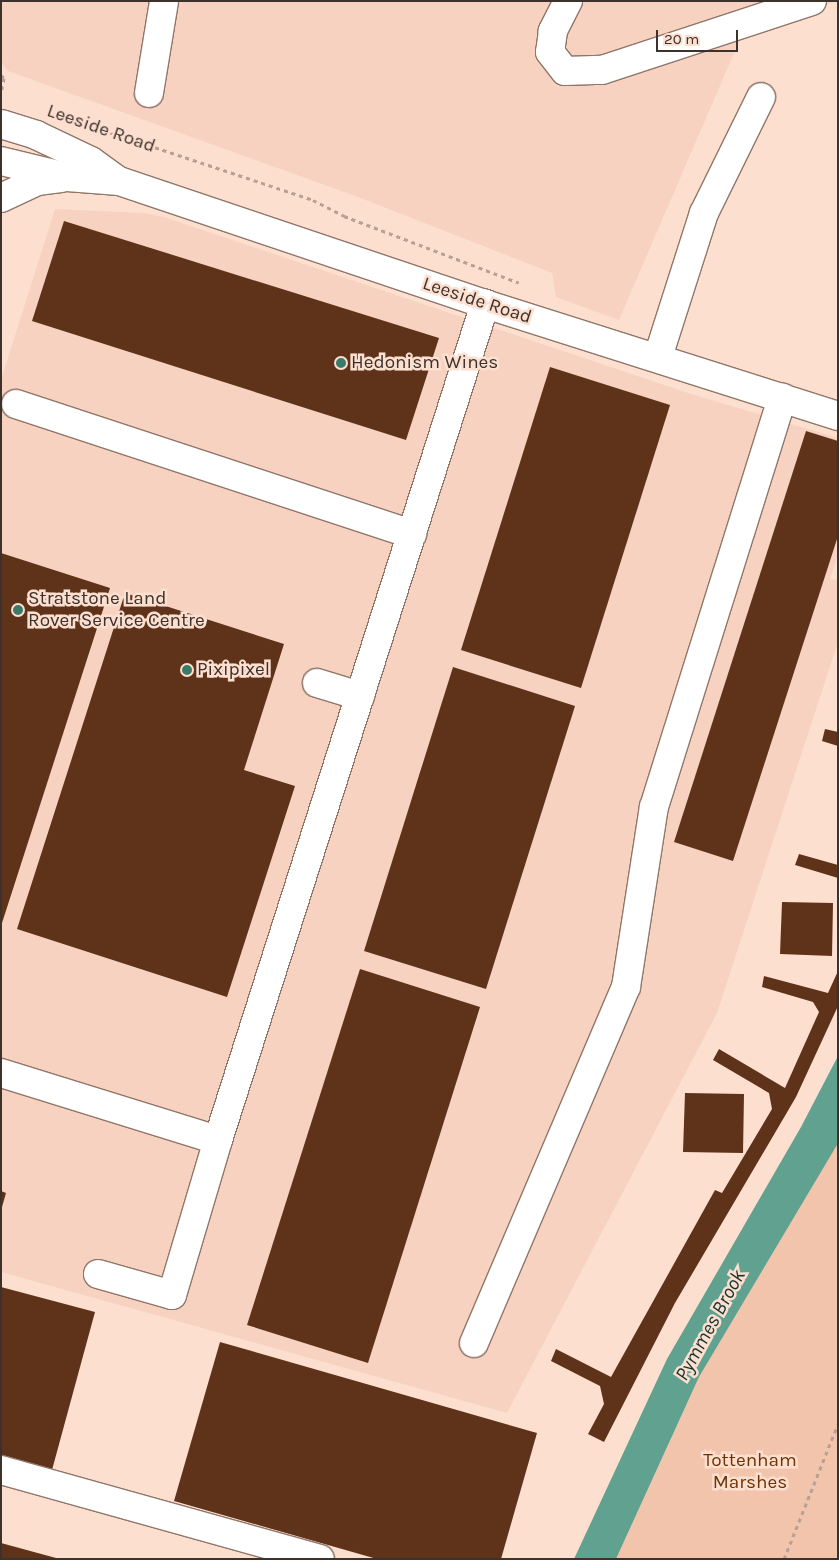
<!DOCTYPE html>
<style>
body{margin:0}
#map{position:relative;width:839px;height:1560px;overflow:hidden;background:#fddfd0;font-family:Karla,sans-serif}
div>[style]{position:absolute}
.built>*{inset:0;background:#f7d2c0}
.green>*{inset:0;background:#f3c4ac}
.water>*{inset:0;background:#60a28f}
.building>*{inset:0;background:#5f331a}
.path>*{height:3px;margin-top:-1.5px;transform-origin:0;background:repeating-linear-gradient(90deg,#b7a094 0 4px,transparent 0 8px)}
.roads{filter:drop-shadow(1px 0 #907669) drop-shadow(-1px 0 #907669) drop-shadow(0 1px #907669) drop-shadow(0 -1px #907669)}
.minor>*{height:28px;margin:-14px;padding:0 14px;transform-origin:14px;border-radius:14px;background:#fff}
.dots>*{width:14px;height:14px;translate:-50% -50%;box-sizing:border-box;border:2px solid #fddfd0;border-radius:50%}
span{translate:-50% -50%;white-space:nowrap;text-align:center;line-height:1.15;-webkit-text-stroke:5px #fddfd0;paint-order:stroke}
.street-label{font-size:19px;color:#3c312b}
.poi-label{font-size:19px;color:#3c312b}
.left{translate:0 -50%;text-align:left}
.park-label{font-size:19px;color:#713103}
.water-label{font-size:20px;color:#13332b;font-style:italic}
.frame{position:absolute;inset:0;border:2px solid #3c312b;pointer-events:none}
.scale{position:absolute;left:656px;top:30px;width:82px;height:22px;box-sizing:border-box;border:2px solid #3c312b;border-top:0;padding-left:6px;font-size:15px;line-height:18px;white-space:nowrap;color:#3c312b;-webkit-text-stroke:4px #fddfd0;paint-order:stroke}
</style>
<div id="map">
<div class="built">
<div style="clip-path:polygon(1px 1px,837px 1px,741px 37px,619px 320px,556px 297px,552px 273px,358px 197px,8px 71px,1px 62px)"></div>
<div style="clip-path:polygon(55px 209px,144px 213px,164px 217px,688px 393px,838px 438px,838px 555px,830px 579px,838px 580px,838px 642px,717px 1013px,507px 1413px,1px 1272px,1px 380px)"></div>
</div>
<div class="green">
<div style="clip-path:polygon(838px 1143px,838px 1559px,616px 1559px,699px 1377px)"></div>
</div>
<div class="water">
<div style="clip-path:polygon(838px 1056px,837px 1145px,699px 1377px,616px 1559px,574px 1559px,667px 1359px,801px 1127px)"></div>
</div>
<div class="building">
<div style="clip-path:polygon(64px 221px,439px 338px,406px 440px,32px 321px)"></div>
<div style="clip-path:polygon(550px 367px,670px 405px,581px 688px,461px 650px)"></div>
<div style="clip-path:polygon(806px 431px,838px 441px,838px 536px,733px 861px,674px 842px)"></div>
<div style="clip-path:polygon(1px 553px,110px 588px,2px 923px,1px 923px)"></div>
<div style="clip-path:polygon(125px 593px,284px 644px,244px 770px,295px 786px,227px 997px,17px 929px)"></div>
<div style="clip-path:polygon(453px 667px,575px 706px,486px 989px,364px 951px)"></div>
<div style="clip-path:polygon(825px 729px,838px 732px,838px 746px,822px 741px)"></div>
<div style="clip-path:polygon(799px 854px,838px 865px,838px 878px,795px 865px)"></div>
<div style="clip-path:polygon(782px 902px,833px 903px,832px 956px,780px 954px)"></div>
<div style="clip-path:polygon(360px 969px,480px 1007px,368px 1363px,247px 1325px)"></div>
<div style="clip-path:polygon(838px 971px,838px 1006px,796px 1097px,675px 1303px,604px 1442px,588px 1434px,604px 1404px,600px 1386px,551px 1361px,556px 1349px,611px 1377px,715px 1190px,722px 1193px,772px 1109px,769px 1093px,713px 1060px,719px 1049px,785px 1088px,819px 1012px,813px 1002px,762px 987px,764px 976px,828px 993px)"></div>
<div style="clip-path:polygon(685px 1093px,744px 1094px,743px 1153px,683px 1152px)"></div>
<div style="clip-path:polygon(1px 1191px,6px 1193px,2px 1207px,1px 1207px)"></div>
<div style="clip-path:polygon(1px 1287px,95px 1312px,52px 1470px,1px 1456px)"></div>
<div style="clip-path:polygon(220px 1342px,537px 1433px,501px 1559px,377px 1559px,174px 1501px)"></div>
<div style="clip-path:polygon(1px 1543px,56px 1558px,56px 1559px,1px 1559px)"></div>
</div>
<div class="path">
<div style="left:1px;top:75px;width:4px;rotate:45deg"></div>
<div style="left:4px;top:78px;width:15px;rotate:101deg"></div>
<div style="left:79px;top:122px;width:247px;rotate:18.4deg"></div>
<div style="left:313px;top:200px;width:35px;rotate:27deg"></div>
<div style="left:344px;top:216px;width:187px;rotate:20.9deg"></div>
<div style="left:784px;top:1559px;width:145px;rotate:-68.2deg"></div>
</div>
<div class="roads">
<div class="minor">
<div style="left:568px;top:1px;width:34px;rotate:117deg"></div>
<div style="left:553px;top:31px;width:21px;rotate:98deg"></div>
<div style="left:550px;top:52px;width:24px;rotate:52deg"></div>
<div style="left:565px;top:71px;width:37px;rotate:-2deg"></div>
<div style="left:602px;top:70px;width:221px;rotate:-18.2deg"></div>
<div style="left:149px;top:93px;width:93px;rotate:-80.7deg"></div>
<div style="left:1px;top:124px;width:37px;rotate:17deg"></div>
<div style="left:36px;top:135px;width:61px;rotate:25.3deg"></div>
<div style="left:91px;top:161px;width:32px;rotate:36deg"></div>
<div style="left:1px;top:161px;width:68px;rotate:13.6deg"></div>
<div style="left:67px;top:177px;width:52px;rotate:4.4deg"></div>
<div style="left:119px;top:181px;width:386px;rotate:18.6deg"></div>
<div style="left:485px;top:304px;width:370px;rotate:17.6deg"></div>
<div style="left:1px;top:198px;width:40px;rotate:-25deg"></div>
<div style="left:37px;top:181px;width:24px;rotate:-7deg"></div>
<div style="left:658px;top:357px;width:151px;rotate:-72.3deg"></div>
<div style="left:704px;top:213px;width:129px;rotate:-63.8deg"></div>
<div style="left:16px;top:404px;width:417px;rotate:18.2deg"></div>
<div style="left:317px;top:683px;width:45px;rotate:16.8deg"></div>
<div style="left:1px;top:1073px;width:227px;rotate:17.2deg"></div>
<div style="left:98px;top:1274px;width:77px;rotate:15.8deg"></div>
<div style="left:172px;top:1295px;width:162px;rotate:-73.5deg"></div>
<div style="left:218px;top:1140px;width:878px;rotate:-72.29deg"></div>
<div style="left:474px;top:1343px;width:387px;rotate:-66.9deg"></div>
<div style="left:626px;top:987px;width:182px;rotate:-81.2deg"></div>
<div style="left:654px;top:807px;width:429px;rotate:-72.6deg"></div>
<div style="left:1px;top:1470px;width:331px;rotate:15.6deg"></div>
</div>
</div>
<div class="dots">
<div style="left:341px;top:363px;background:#3a7a69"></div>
<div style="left:18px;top:610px;background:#3a7a69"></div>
<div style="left:187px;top:670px;background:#3a7a69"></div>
</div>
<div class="street-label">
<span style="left:101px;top:129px;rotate:19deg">Leeside Road</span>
<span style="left:477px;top:301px;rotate:18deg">Leeside Road</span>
</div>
<div class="poi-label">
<span class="left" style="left:351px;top:363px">Hedonism Wines</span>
<span class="left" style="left:28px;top:610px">Stratstone Land<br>Rover Service Centre</span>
<span class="left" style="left:197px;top:670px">Pixipixel</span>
</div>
<div class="park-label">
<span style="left:750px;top:1472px">Tottenham<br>Marshes</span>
</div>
<div class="water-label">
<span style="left:710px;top:1325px;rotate:-61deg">Pymmes Brook</span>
</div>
<div class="frame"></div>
<div class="scale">20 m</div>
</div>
